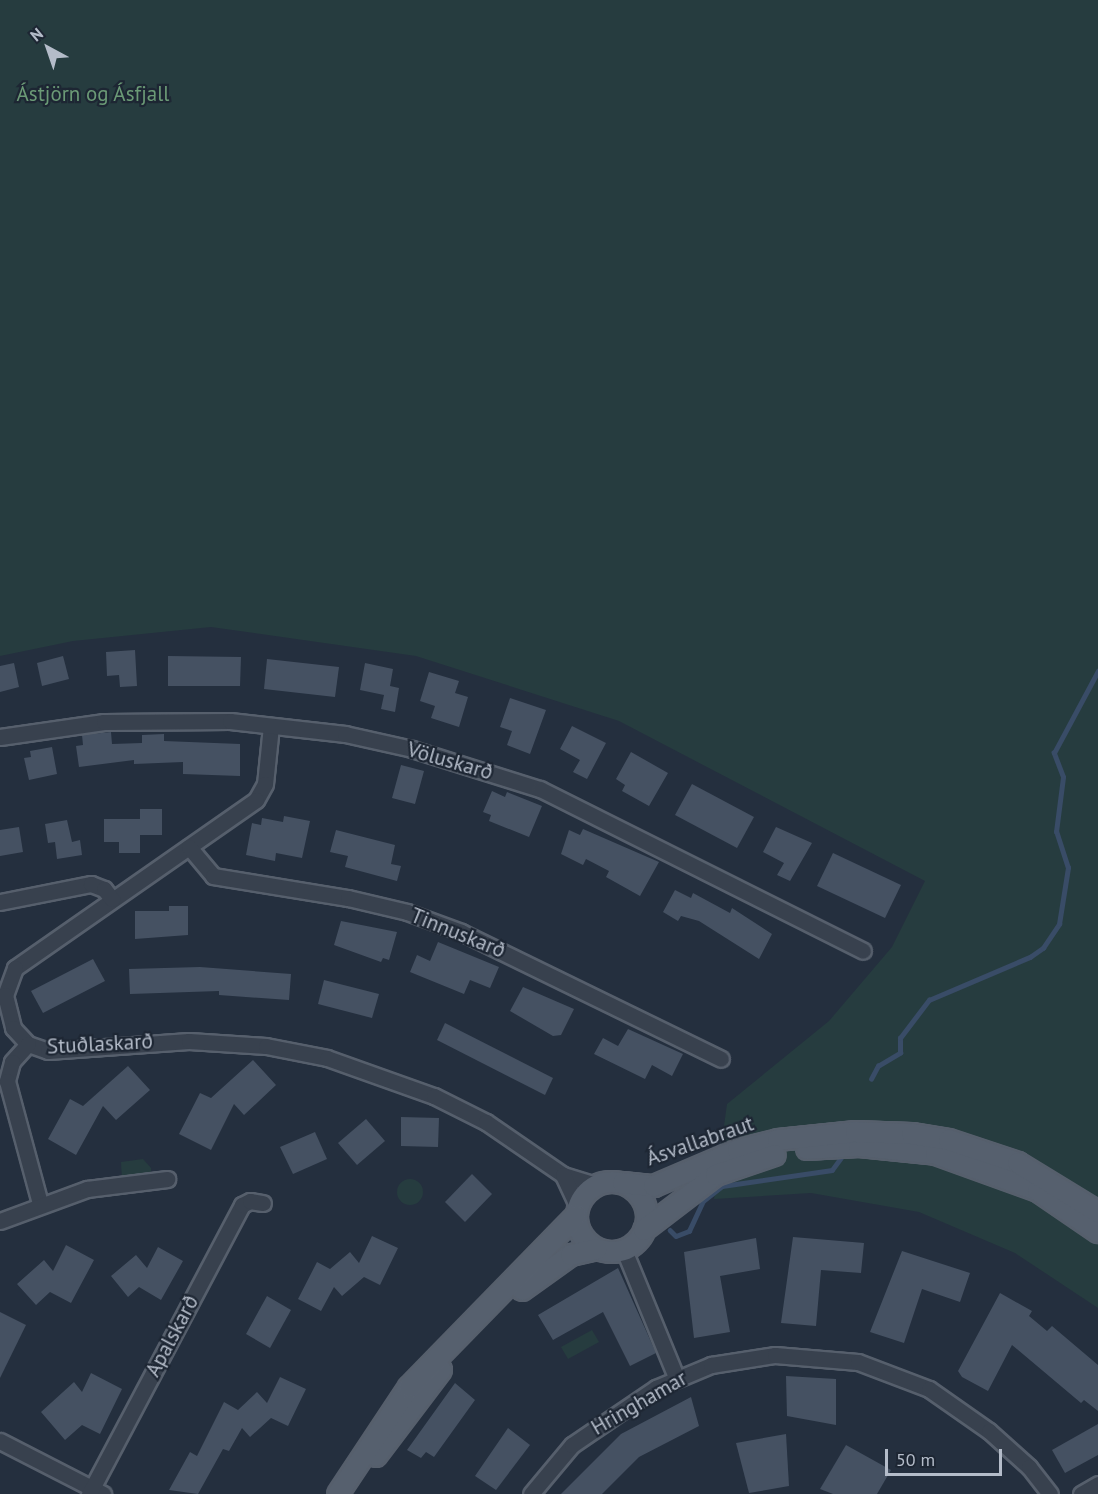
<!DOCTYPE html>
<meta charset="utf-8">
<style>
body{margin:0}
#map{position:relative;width:1098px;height:1494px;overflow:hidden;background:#242f3e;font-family:"PT Sans",sans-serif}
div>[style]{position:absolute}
.green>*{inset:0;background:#263c3f}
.round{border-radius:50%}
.stream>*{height:4.5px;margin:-2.25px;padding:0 2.25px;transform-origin:2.25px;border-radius:2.25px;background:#394c67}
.building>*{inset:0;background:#455162}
.roads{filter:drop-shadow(2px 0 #565f6c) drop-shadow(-2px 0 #565f6c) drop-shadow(0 2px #565f6c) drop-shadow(0 -2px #565f6c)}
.minor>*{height:15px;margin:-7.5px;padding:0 7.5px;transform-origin:7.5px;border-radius:7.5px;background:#38414e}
.major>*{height:20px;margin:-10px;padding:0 10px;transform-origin:10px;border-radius:10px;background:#56606e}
.major>.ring{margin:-10px;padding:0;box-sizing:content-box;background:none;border:20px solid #56606e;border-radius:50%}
span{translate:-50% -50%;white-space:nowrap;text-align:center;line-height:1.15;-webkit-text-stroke:4.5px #1d2633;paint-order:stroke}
.park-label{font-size:21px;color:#6b9a76}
.street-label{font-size:21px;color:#b4bcc9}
.north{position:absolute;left:18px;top:18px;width:60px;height:60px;-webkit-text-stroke:4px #1d2633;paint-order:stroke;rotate:320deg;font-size:16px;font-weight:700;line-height:24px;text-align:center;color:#b4bcc9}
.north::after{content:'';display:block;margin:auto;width:21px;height:27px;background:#b4bcc9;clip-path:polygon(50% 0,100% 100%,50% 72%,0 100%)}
.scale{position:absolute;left:885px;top:1449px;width:117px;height:27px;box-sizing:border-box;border:3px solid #b4bcc9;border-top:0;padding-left:8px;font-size:18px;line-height:21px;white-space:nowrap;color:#b4bcc9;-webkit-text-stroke:4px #1d2633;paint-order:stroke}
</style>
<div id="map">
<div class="green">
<div style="clip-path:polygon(0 0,1098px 0,1098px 1308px,1015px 1253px,919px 1212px,811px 1193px,714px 1199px,727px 1104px,829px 1021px,892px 947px,925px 881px,619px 721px,416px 656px,211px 627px,73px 641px,0 656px)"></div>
<div style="clip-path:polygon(143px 1159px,151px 1168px,151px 1176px,122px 1180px,121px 1162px)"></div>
<div class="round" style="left:397px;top:1179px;width:26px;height:26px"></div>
<div style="clip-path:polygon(592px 1330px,599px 1342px,568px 1359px,561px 1347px)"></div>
</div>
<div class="stream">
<div style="left:871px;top:1079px;width:15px;rotate:-62deg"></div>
<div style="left:878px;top:1066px;width:26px;rotate:-31deg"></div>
<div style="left:900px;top:1053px;width:15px;rotate:-90deg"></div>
<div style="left:900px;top:1038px;width:48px;rotate:-52.7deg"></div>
<div style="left:929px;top:1000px;width:110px;rotate:-23.1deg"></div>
<div style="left:1030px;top:957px;width:16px;rotate:-35deg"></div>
<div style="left:1043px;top:948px;width:29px;rotate:-56deg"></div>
<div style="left:1059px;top:924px;width:57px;rotate:-80.9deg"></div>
<div style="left:1068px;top:868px;width:38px;rotate:-108deg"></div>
<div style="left:1056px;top:832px;width:55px;rotate:-82.7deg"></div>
<div style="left:1063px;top:777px;width:26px;rotate:-111deg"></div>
<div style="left:1054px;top:753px;width:93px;rotate:-61.8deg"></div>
<div style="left:670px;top:1230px;width:8px;rotate:45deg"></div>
<div style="left:676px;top:1236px;width:14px;rotate:-21deg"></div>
<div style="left:689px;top:1231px;width:33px;rotate:-65deg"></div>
<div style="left:703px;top:1201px;width:24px;rotate:-38deg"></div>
<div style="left:722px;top:1186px;width:111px;rotate:-8.3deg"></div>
<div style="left:832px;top:1170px;width:17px;rotate:-54deg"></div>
</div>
<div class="building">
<div style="clip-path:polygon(135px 650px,137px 686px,120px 687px,119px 675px,107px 676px,106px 652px)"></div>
<div style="clip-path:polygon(63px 656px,69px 679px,42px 686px,37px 663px)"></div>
<div style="clip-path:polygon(168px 656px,241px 657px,240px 686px,168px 686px)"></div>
<div style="clip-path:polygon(267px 659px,339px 667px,335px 697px,264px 689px)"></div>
<div style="clip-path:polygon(14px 663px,19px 687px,0 692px,0 666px)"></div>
<div style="clip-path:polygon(365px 663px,393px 669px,390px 686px,399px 688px,395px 712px,381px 709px,384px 695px,360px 690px)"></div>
<div style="clip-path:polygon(429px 672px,459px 681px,455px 693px,468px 697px,459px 727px,431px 718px,435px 706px,420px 701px)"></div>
<div style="clip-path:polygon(510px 698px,546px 710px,530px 754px,507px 745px,512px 731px,500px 727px)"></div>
<div style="clip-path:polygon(572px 726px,606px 743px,587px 779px,573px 772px,580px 760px,560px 749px)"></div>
<div style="clip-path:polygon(111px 732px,112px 744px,142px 743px,142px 735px,164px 734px,164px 741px,240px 744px,240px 776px,183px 774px,183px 762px,134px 764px,134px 760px,79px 767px,76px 746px,83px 745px,82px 735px)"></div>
<div style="clip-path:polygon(52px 747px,57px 774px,29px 780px,24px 758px,31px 757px,30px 751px)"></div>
<div style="clip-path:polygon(631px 752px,668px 773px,649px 806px,622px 791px,625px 785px,616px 779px)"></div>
<div style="clip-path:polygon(401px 765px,424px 771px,415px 804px,392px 798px)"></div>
<div style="clip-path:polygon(692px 784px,754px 817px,737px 848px,675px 815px)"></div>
<div style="clip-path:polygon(492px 791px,505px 797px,507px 792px,542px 806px,529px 837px,489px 821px,491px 815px,483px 812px)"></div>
<div style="clip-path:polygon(140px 809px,162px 809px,162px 835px,140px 835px,140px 853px,119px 853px,119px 842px,104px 842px,104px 819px,140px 819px)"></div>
<div style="clip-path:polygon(284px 816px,310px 821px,302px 858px,276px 853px,275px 861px,246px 855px,252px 823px,261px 825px,262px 818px,283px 822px)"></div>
<div style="clip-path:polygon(67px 820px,72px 842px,80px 840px,82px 855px,57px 859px,55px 842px,48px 843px,45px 824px)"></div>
<div style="clip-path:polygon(19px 827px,23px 852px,0 856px,0 830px)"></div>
<div style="clip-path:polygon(776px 827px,812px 843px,790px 881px,777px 875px,784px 863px,763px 852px)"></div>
<div style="clip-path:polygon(583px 829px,659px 862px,640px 896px,606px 877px,609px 871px,586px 859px,583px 865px,561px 854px,569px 830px,580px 835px)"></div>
<div style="clip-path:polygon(336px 830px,395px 845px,391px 864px,401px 866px,397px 881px,345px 867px,348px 856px,330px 852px)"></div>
<div style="clip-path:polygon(833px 853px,901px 885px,885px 918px,817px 886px)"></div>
<div style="clip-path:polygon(675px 890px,691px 898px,693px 893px,730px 913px,732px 908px,772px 934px,759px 959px,699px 921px,681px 916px,678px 921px,663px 912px)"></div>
<div style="clip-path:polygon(169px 906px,188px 906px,188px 935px,135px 939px,135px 911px,169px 911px)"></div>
<div style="clip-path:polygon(341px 921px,397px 932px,389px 960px,383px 958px,381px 962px,334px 945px)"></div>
<div style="clip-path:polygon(438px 942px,499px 967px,490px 988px,470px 980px,464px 994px,410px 972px,417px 955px,430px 961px)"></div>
<div style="clip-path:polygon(93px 959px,105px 981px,43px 1013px,31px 991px)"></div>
<div style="clip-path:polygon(200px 967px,291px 974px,289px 1000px,219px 995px,219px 991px,130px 994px,129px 969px)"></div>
<div style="clip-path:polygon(324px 980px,379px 994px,372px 1018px,318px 1004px)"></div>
<div style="clip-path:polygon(523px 987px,574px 1009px,561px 1035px,553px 1036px,510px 1011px)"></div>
<div style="clip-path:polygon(445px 1023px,553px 1078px,545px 1095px,437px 1040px)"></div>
<div style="clip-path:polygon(628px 1029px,683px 1054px,672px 1076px,652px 1065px,645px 1079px,594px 1054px,603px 1038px,618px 1046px)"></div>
<div style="clip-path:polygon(253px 1060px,276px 1085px,244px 1115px,234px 1104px,211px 1150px,179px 1134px,200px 1093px,211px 1098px)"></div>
<div style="clip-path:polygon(128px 1066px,150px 1090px,116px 1120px,103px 1106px,76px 1155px,48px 1139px,70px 1099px,83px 1106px)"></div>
<div style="clip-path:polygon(401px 1117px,439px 1118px,438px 1147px,401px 1146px)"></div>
<div style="clip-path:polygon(366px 1119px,385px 1141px,357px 1165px,338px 1143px)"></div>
<div style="clip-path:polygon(315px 1132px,327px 1159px,293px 1174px,280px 1147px)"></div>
<div style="clip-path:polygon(472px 1174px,492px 1194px,465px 1222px,445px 1202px)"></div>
<div style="clip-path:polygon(372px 1236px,398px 1248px,380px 1285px,364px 1277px,342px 1296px,334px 1287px,321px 1311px,298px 1299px,317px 1262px,330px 1269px,350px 1252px,359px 1263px)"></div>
<div style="clip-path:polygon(793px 1237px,864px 1243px,861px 1273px,821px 1270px,816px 1326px,781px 1323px)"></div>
<div style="clip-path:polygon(756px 1238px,760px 1269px,720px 1276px,730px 1332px,694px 1338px,684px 1252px)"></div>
<div style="clip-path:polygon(66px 1245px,94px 1260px,71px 1303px,50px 1292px,36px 1305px,17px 1284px,44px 1260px,53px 1271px)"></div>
<div style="clip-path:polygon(158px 1247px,183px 1261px,161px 1300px,139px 1287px,128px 1297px,111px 1276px,136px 1255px,147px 1268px)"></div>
<div style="clip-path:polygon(902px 1251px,970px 1273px,960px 1302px,922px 1289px,904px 1343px,870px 1332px)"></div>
<div style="clip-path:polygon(618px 1268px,656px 1353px,630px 1366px,603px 1312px,553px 1340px,538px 1315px)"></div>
<div style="clip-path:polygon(1000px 1293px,1032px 1311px,1029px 1316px,1047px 1331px,1052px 1326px,1098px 1365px,1098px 1411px,1084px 1400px,1081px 1403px,1012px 1345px,988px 1391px,962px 1377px,958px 1371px)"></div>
<div style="clip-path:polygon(267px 1296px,291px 1310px,270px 1348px,246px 1334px)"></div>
<div style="clip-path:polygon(0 1312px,26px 1325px,0 1378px)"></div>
<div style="clip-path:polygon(91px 1373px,122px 1389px,100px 1434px,82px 1425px,65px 1440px,41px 1412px,74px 1382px,82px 1392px)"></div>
<div style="clip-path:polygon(786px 1376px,836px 1379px,836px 1425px,787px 1416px)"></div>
<div style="clip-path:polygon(280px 1377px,306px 1389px,288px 1426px,271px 1418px,250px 1437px,242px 1428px,229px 1451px,223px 1449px,198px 1494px,169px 1490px,190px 1452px,197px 1456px,224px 1402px,238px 1410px,257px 1392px,267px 1403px)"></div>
<div style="clip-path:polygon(455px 1383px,475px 1400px,434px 1457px,426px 1452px,421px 1458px,407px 1450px)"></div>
<div style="clip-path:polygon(691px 1397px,699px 1426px,639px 1457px,602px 1494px,561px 1494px,621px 1434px)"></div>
<div style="clip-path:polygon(1098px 1424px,1098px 1455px,1065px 1473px,1052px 1450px)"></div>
<div style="clip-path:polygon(508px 1428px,530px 1445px,496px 1490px,475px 1476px)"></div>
<div style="clip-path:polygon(786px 1434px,789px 1486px,749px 1493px,736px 1443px)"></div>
<div style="clip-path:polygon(846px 1445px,891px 1470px,877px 1494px,833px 1494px,820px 1489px)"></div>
</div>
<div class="roads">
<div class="minor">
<div style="left:271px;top:726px;width:58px;rotate:95.9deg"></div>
<div style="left:265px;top:784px;width:18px;rotate:119deg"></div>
<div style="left:256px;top:800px;width:294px;rotate:145.1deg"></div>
<div style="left:15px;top:968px;width:29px;rotate:110deg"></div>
<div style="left:5px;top:995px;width:34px;rotate:76deg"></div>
<div style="left:13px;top:1028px;width:22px;rotate:47deg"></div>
<div style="left:28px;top:1044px;width:21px;rotate:19deg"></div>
<div style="left:48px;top:1051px;width:141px;rotate:-4.1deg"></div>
<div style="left:189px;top:1041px;width:77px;rotate:3.7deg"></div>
<div style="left:266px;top:1046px;width:62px;rotate:11.1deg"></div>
<div style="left:327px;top:1058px;width:114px;rotate:19.6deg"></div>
<div style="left:434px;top:1096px;width:58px;rotate:26.6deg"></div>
<div style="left:486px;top:1122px;width:93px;rotate:34.5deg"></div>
<div style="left:563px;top:1175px;width:34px;rotate:17deg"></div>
<div style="left:0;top:737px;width:105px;rotate:-8.2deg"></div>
<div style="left:104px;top:722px;width:126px;rotate:-0.5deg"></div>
<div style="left:230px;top:721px;width:116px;rotate:6.4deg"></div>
<div style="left:345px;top:734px;width:69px;rotate:12.6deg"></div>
<div style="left:412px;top:749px;width:134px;rotate:17.4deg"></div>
<div style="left:540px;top:789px;width:361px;rotate:26.6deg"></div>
<div style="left:189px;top:847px;width:38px;rotate:50deg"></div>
<div style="left:213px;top:876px;width:137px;rotate:9.3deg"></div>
<div style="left:348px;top:898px;width:61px;rotate:13.3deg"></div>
<div style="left:407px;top:912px;width:58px;rotate:20.3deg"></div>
<div style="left:461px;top:932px;width:289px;rotate:26deg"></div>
<div style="left:0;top:902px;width:93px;rotate:-11.2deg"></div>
<div style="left:91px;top:884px;width:14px;rotate:21deg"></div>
<div style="left:104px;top:889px;width:13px;rotate:51deg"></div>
<div style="left:28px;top:1044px;width:24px;rotate:132deg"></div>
<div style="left:12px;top:1062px;width:20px;rotate:105deg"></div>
<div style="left:7px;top:1081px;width:126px;rotate:74.9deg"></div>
<div style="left:563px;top:1175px;width:35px;rotate:65deg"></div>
<div style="left:0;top:1221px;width:93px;rotate:-20.2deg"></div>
<div style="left:87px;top:1189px;width:81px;rotate:-7.1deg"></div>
<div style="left:624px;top:1250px;width:139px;rotate:67.7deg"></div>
<div style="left:0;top:1441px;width:116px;rotate:27.2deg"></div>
<div style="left:89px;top:1494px;width:327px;rotate:-62.1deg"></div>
<div style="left:242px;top:1205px;width:9px;rotate:-27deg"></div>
<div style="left:250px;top:1201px;width:13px;rotate:9deg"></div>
<div style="left:531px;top:1494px;width:64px;rotate:-50.1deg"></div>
<div style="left:572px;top:1445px;width:102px;rotate:-34.2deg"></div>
<div style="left:656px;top:1388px;width:60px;rotate:-22.7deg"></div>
<div style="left:711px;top:1365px;width:65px;rotate:-8.9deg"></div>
<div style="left:775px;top:1355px;width:83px;rotate:4.8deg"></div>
<div style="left:858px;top:1362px;width:76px;rotate:20.8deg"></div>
<div style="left:929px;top:1389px;width:73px;rotate:35deg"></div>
<div style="left:989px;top:1431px;width:54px;rotate:42deg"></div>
<div style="left:1029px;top:1467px;width:34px;rotate:52deg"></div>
<div style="left:1081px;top:1494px;width:20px;rotate:-30deg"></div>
</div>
<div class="major">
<div style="left:807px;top:1149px;width:52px;rotate:-3.3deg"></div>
<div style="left:859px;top:1146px;width:77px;rotate:5.9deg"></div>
<div style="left:936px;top:1154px;width:109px;rotate:19.9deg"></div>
<div style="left:1038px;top:1191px;width:73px;rotate:34.3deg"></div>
<div class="ring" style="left:577px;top:1182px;width:50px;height:50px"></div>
<div style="left:623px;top:1183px;width:31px;rotate:6deg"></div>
<div style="left:654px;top:1186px;width:91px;rotate:-23.2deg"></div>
<div style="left:738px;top:1150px;width:41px;rotate:-14deg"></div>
<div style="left:778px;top:1140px;width:78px;rotate:-5.9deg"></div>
<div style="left:856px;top:1132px;width:56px;rotate:2deg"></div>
<div style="left:912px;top:1134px;width:37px;rotate:9deg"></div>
<div style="left:949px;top:1140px;width:73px;rotate:18.4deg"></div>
<div style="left:1018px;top:1163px;width:94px;rotate:31.5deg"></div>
<div style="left:644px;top:1230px;width:91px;rotate:-37.4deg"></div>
<div style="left:716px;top:1175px;width:62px;rotate:-18.7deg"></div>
<div style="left:522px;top:1290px;width:60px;rotate:-35.5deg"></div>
<div style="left:571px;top:1255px;width:26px;rotate:-13deg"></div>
<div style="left:376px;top:1456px;width:108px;rotate:-52.9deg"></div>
<div style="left:338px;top:1494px;width:128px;rotate:-56.4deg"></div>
<div style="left:409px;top:1387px;width:239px;rotate:-45.7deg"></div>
</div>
</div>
<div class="park-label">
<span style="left:93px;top:94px">Ástjörn og Ásfjall</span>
</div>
<div class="street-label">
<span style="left:450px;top:761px;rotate:16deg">Völuskarð</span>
<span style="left:458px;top:933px;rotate:22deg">Tinnuskarð</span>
<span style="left:100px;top:1044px;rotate:-3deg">Stuðlaskarð</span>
<span style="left:700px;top:1141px;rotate:-19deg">Ásvallabraut</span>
<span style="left:172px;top:1336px;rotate:-62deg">Apalskarð</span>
<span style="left:639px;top:1403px;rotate:-30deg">Hringhamar</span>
</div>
<div class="north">N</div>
<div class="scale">50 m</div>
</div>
